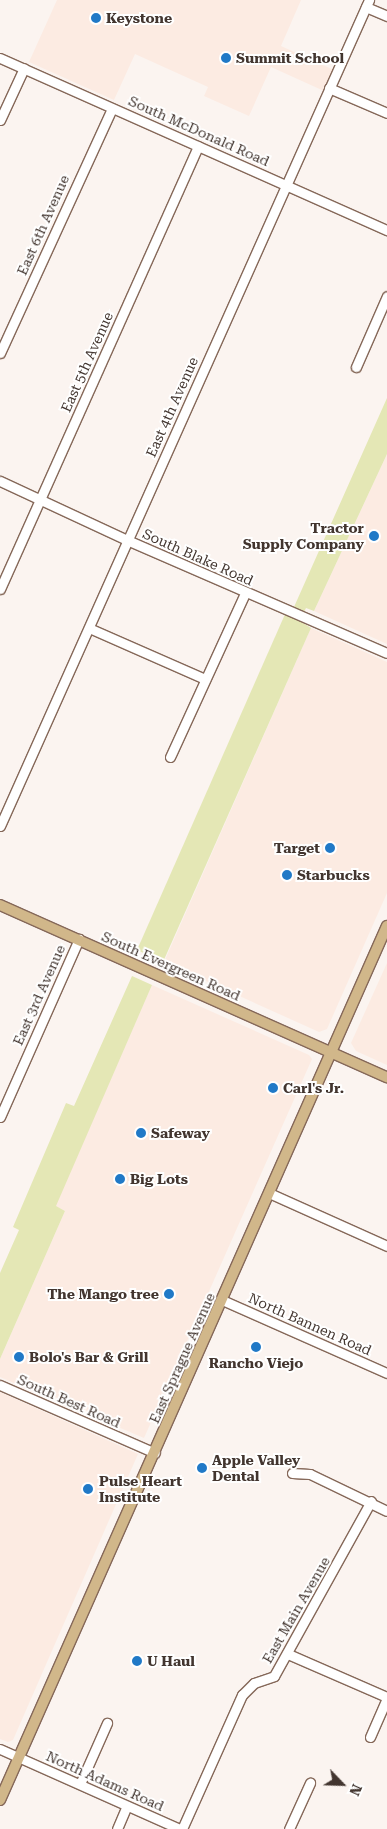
<!DOCTYPE html>
<style>
body{margin:0}
#map{position:relative;width:387px;height:1829px;overflow:hidden;background:#fbf4f0;font-family:"Roboto Serif",serif}
div>[style]{position:absolute}
.built>*{inset:0;background:#fcebe2}
.green>*{inset:0;background:#e4e7b5}
.roads{filter:drop-shadow(1px 0 #856859) drop-shadow(-1px 0 #856859) drop-shadow(0 1px #856859) drop-shadow(0 -1px #856859)}
.minor>*{height:9px;margin:-4.5px;padding:0 4.5px;transform-origin:4.5px;border-radius:4.5px;background:#fff}
.major>*{height:10px;margin:-5px;padding:0 5px;transform-origin:5px;border-radius:5px;background:#d1b78a}
.dots>*{width:14px;height:14px;translate:-50% -50%;box-sizing:border-box;border:2px solid #fff;border-radius:50%}
span{translate:-50% -50%;white-space:nowrap;text-align:center;line-height:1.15;-webkit-text-stroke:4px #fff;paint-order:stroke}
.poi-label{font-size:14px;color:#42352f;font-weight:700}
.left{translate:0 -50%;text-align:left}
.right{translate:-100% -50%;text-align:right}
.street-label{font-size:14px;color:#42352f}
.north{position:absolute;left:317px;top:1759px;width:50px;height:50px;-webkit-text-stroke:4px #fff;paint-order:stroke;rotate:114deg;font-size:14px;font-weight:700;line-height:20px;text-align:center;color:#42352f}
.north::after{content:'';display:block;margin:auto;width:18px;height:22px;background:#42352f;clip-path:polygon(50% 0,100% 100%,50% 72%,0 100%)}
</style>
<div id="map">
<div class="built">
<div style="clip-path:polygon(57px 0,301px 0,281px 46px,334px 70px,324px 91px,271px 67px,249px 116px,204px 96px,208px 87px,135px 54px,114px 100px,29px 62px)"></div>
<div style="clip-path:polygon(387px 454px,387px 644px,314px 611px)"></div>
<div style="clip-path:polygon(311px 628px,387px 662px,387px 893px,327px 1029px,319px 1032px,164px 962px)"></div>
<div style="clip-path:polygon(387px 963px,387px 1065px,356px 1051px,351px 1043px)"></div>
<div style="clip-path:polygon(152px 985px,309px 1055px,312px 1059px,144px 1438px,0 1377px,0 1359px,65px 1211px,55px 1206px)"></div>
<div style="clip-path:polygon(0 1392px,138px 1454px,13px 1740px,8px 1742px,0 1739px)"></div>
</div>
<div class="green">
<div style="clip-path:polygon(387px 398px,387px 454px,314px 611px,306px 608px,304px 612px,294px 607px)"></div>
<div style="clip-path:polygon(286px 612px,311px 628px,163px 962px,137px 950px)"></div>
<div style="clip-path:polygon(132px 976px,152px 985px,56px 1206px,65px 1211px,0 1359px,0 1273px,19px 1230px,13px 1227px,66px 1103px,74px 1106px)"></div>
</div>
<div class="roads">
<div class="minor">
<div style="left:366px;top:7px;width:23px;rotate:23deg"></div>
<div style="left:0;top:58px;width:424px;rotate:24deg"></div>
<div style="left:329px;top:88px;width:63px;rotate:23.3deg"></div>
<div style="left:0;top:120px;width:57px;rotate:-65.2deg"></div>
<div style="left:0;top:353px;width:269px;rotate:-65.4deg"></div>
<div style="left:356px;top:367px;width:77px;rotate:-66.4deg"></div>
<div style="left:0;top:481px;width:140px;rotate:24.9deg"></div>
<div style="left:127px;top:540px;width:283px;rotate:23.5deg"></div>
<div style="left:0;top:589px;width:485px;rotate:-65.9deg"></div>
<div style="left:89px;top:628px;width:127px;rotate:23.7deg"></div>
<div style="left:170px;top:757px;width:180px;rotate:-65.4deg"></div>
<div style="left:0;top:826px;width:905px;rotate:-65.93deg"></div>
<div style="left:0;top:1117px;width:195px;rotate:-66.1deg"></div>
<div style="left:269px;top:1193px;width:129px;rotate:24.2deg"></div>
<div style="left:222px;top:1300px;width:180px;rotate:23.9deg"></div>
<div style="left:0;top:1385px;width:169px;rotate:23.7deg"></div>
<div style="left:292px;top:1473px;width:18px;rotate:3deg"></div>
<div style="left:310px;top:1474px;width:85px;rotate:25.7deg"></div>
<div style="left:288px;top:1654px;width:108px;rotate:23.5deg"></div>
<div style="left:370px;top:1737px;width:43px;rotate:-66.4deg"></div>
<div style="left:0;top:1749px;width:197px;rotate:24deg"></div>
<div style="left:80px;top:1784px;width:67px;rotate:-66.1deg"></div>
<div style="left:117px;top:1829px;width:25px;rotate:-67deg"></div>
<div style="left:182px;top:1829px;width:147px;rotate:-65.9deg"></div>
<div style="left:242px;top:1695px;width:17px;rotate:-45deg"></div>
<div style="left:254px;top:1683px;width:21px;rotate:-19deg"></div>
<div style="left:274px;top:1676px;width:200px;rotate:-61deg"></div>
<div style="left:289px;top:1829px;width:51px;rotate:-65.5deg"></div>
</div>
<div class="major">
<div style="left:0;top:905px;width:424px;rotate:24deg"></div>
<div style="left:0;top:1800px;width:956px;rotate:-66.12deg"></div>
</div>
</div>
<div class="dots">
<div style="left:96px;top:18px;background:#2079c7"></div>
<div style="left:226px;top:58px;background:#2079c7"></div>
<div style="left:374px;top:536px;background:#2079c7"></div>
<div style="left:330px;top:848px;background:#2079c7"></div>
<div style="left:287px;top:875px;background:#2079c7"></div>
<div style="left:273px;top:1088px;background:#2079c7"></div>
<div style="left:141px;top:1133px;background:#2079c7"></div>
<div style="left:120px;top:1179px;background:#2079c7"></div>
<div style="left:169px;top:1294px;background:#2079c7"></div>
<div style="left:256px;top:1347px;background:#2079c7"></div>
<div style="left:19px;top:1357px;background:#2079c7"></div>
<div style="left:202px;top:1468px;background:#2079c7"></div>
<div style="left:88px;top:1489px;background:#2079c7"></div>
<div style="left:137px;top:1661px;background:#2079c7"></div>
</div>
<div class="poi-label">
<span class="left" style="left:106px;top:18px">Keystone</span>
<span class="left" style="left:236px;top:58px">Summit School</span>
<span class="right" style="left:364px;top:536px">Tractor<br>Supply Company</span>
<span class="right" style="left:320px;top:848px">Target</span>
<span class="left" style="left:297px;top:875px">Starbucks</span>
<span class="left" style="left:283px;top:1088px">Carl's Jr.</span>
<span class="left" style="left:151px;top:1133px">Safeway</span>
<span class="left" style="left:130px;top:1179px">Big Lots</span>
<span class="right" style="left:159px;top:1294px">The Mango tree</span>
<span class="left" style="left:29px;top:1357px">Bolo's Bar &amp; Grill</span>
<span style="left:256px;top:1363px">Rancho Viejo</span>
<span class="left" style="left:212px;top:1468px">Apple Valley<br>Dental</span>
<span class="left" style="left:99px;top:1489px">Pulse Heart<br>Institute</span>
<span class="left" style="left:147px;top:1661px">U Haul</span>
</div>
<div class="street-label">
<span style="left:199px;top:131px;rotate:24deg">South McDonald Road</span>
<span style="left:43px;top:225px;rotate:-66deg">East 6th Avenue</span>
<span style="left:87px;top:362px;rotate:-66deg">East 5th Avenue</span>
<span style="left:172px;top:407px;rotate:-66deg">East 4th Avenue</span>
<span style="left:198px;top:557px;rotate:24deg">South Blake Road</span>
<span style="left:171px;top:966px;rotate:24deg">South Evergreen Road</span>
<span style="left:39px;top:995px;rotate:-66deg">East 3rd Avenue</span>
<span style="left:310px;top:1324px;rotate:24deg">North Bannen Road</span>
<span style="left:182px;top:1358px;rotate:-66deg">East Sprague Avenue</span>
<span style="left:69px;top:1401px;rotate:24deg">South Best Road</span>
<span style="left:296px;top:1610px;rotate:-60deg">East Main Avenue</span>
<span style="left:105px;top:1781px;rotate:24deg">North Adams Road</span>
</div>
<div class="north">N</div>
</div>
